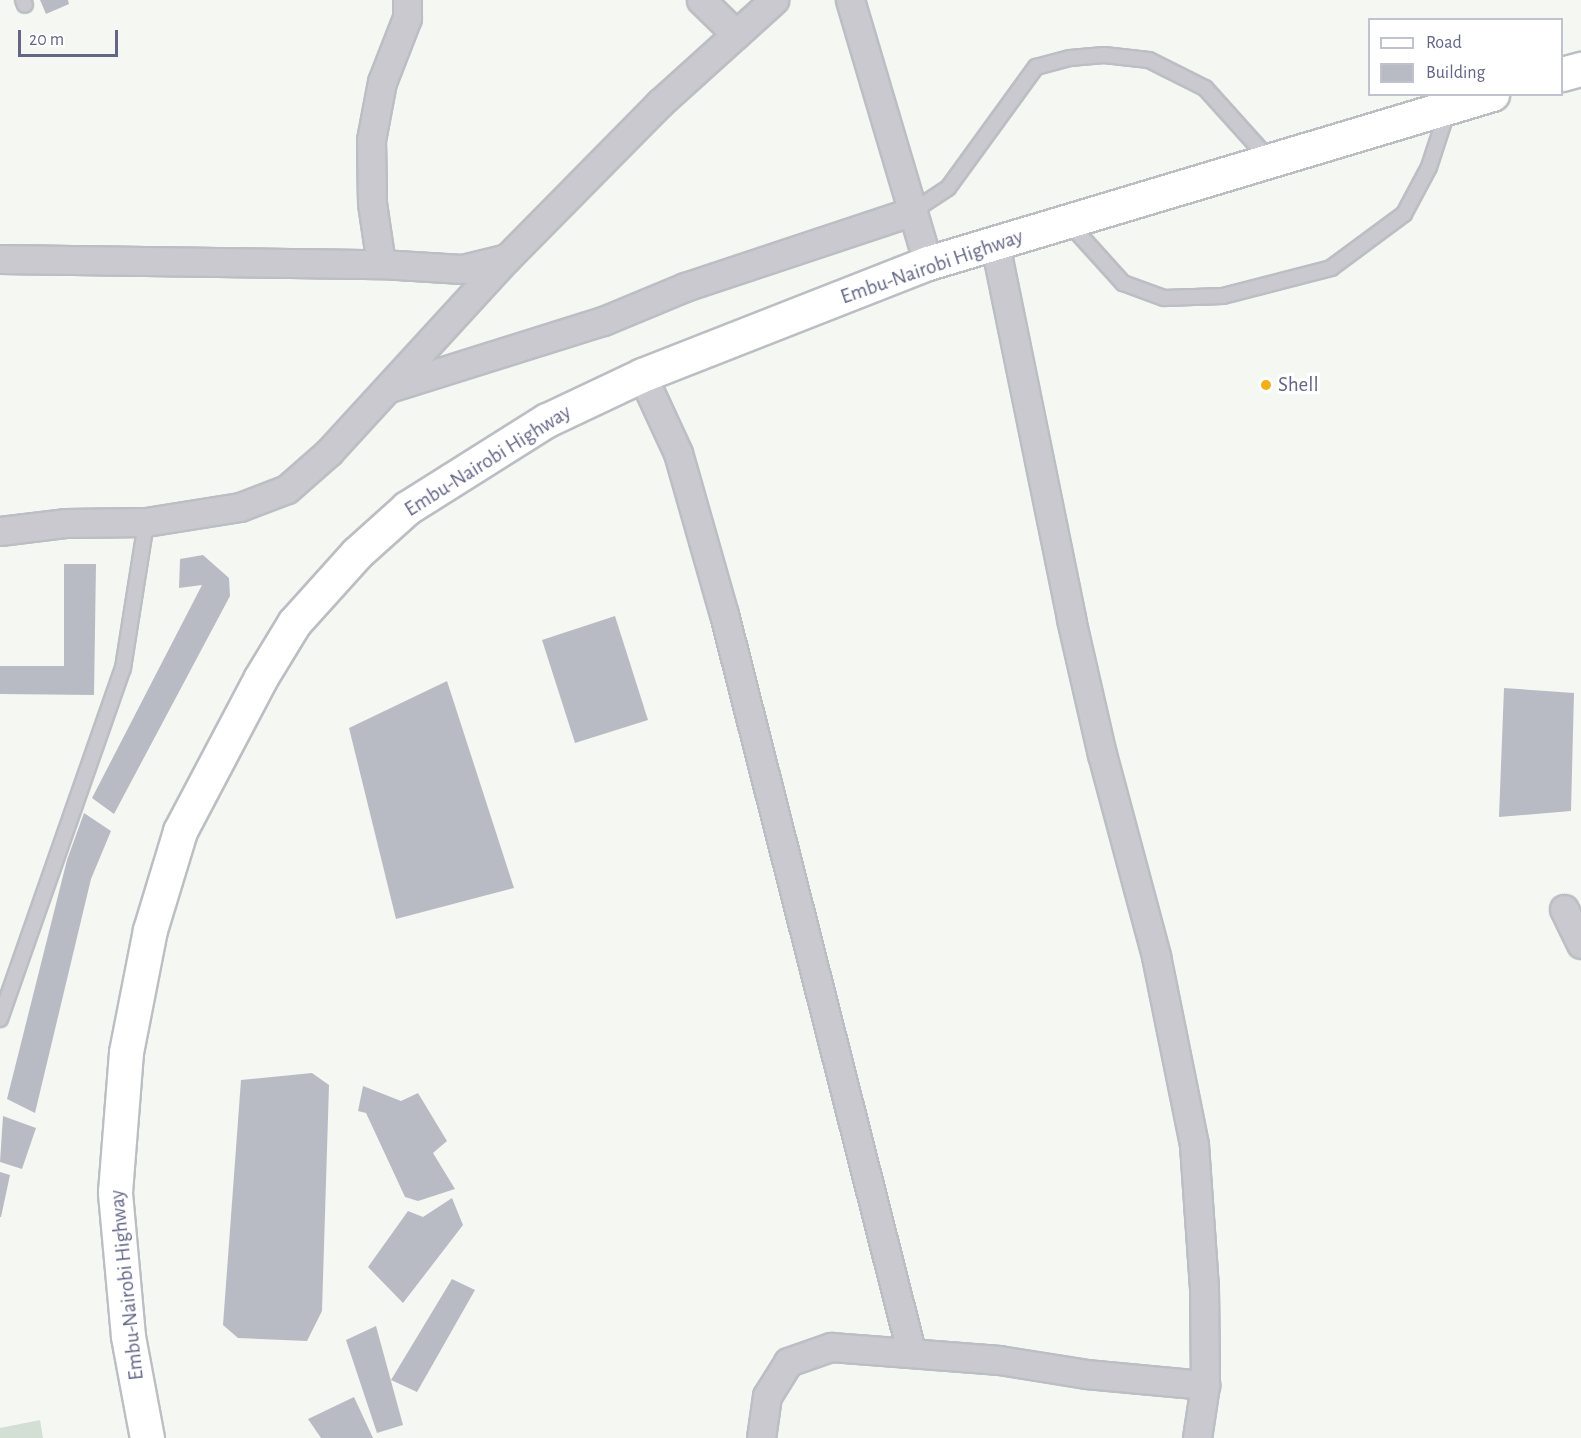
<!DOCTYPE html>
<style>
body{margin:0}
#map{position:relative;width:1581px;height:1438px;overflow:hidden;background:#f5f7f3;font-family:"Alegreya Sans",sans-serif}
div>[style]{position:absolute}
.green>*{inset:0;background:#d3dfd5}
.building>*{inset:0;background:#b9bbc4}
.roads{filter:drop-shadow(2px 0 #bdbec4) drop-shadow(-2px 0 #bdbec4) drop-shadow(0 2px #bdbec4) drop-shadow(0 -2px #bdbec4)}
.service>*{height:14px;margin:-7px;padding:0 7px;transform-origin:7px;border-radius:7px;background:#c9c9cf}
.minor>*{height:27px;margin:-13.5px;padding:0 13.5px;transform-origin:13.5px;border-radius:13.5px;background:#c9c9cf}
.primary>*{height:33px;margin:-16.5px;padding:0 16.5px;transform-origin:16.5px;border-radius:16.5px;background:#fff}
.dots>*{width:16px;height:16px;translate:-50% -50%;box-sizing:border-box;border:3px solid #fff;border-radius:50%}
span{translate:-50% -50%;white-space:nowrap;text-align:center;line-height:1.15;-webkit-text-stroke:6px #fff;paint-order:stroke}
.street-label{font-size:21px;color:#636686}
.poi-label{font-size:21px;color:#636686}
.left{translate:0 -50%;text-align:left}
.legend{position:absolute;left:1368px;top:18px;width:195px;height:78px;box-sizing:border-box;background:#fff;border:2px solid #c1c2cf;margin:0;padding:8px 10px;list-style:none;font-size:18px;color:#636686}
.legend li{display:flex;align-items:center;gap:12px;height:30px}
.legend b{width:30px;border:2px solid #c1c2cf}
.scale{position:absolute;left:18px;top:30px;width:100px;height:27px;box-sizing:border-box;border:3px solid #636686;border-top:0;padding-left:8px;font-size:18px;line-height:21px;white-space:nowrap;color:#636686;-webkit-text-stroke:4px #fff;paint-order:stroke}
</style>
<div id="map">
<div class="green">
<div style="clip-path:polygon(40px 1420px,43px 1438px,0 1438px,0 1428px)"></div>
</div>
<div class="building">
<div style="clip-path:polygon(40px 0,68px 0,69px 4px,46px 14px)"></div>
<div style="clip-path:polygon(203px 555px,229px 578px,230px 596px,114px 814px,92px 798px,202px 585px,179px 588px,180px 559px)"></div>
<div style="clip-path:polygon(64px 564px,96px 564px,94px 695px,0 694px,0 666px,64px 666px)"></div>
<div style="clip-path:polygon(615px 616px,648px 720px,575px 743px,542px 640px)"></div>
<div style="clip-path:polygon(447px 681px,514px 888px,396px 919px,349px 728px)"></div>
<div style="clip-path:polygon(1504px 688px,1574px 693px,1571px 811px,1499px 817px)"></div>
<div style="clip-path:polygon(84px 813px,111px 831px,91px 879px,35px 1113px,7px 1099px,67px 860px)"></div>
<div style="clip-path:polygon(312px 1073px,329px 1085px,322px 1311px,307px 1341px,238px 1338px,223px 1325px,241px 1080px)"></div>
<div style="clip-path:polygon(363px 1086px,401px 1101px,418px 1093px,447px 1141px,433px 1153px,455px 1189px,418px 1201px,405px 1197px,366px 1113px,358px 1111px)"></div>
<div style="clip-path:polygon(3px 1116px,36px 1128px,22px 1169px,0 1162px)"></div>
<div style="clip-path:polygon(0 1172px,10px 1175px,1px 1217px,0 1217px)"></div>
<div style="clip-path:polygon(452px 1198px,463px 1225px,403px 1303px,368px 1267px,408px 1211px,423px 1217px)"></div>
<div style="clip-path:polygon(452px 1279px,475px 1290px,417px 1392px,391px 1380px)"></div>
<div style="clip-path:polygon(376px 1326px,403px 1425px,377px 1433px,346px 1340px)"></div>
<div style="clip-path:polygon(354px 1397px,373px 1438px,321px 1438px,308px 1419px)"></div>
</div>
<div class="roads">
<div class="service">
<div style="left:23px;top:0;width:5px;rotate:68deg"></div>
<div style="left:913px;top:211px;width:42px;rotate:-33.3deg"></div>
<div style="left:948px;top:188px;width:150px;rotate:-54deg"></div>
<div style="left:1036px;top:67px;width:35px;rotate:-15deg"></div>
<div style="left:1070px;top:58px;width:34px;rotate:-5deg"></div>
<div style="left:1104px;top:55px;width:45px;rotate:6.3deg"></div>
<div style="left:1149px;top:60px;width:63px;rotate:26.6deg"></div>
<div style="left:1205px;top:88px;width:96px;rotate:48deg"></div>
<div style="left:1067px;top:221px;width:84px;rotate:47.9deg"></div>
<div style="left:1123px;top:283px;width:44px;rotate:20.1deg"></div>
<div style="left:1164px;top:298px;width:59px;rotate:-1.9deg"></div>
<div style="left:1223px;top:296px;width:112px;rotate:-14.5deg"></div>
<div style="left:1331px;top:268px;width:91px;rotate:-36.5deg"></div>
<div style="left:1404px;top:214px;width:53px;rotate:-62deg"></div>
<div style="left:1429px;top:167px;width:61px;rotate:-71.9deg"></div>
<div style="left:0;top:1019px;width:372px;rotate:-70.7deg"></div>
<div style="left:123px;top:668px;width:148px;rotate:-81deg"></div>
</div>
<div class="minor">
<div style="left:701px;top:0;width:49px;rotate:44.2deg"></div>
<div style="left:850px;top:0;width:274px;rotate:73.5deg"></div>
<div style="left:995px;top:244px;width:383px;rotate:78.5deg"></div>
<div style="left:1071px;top:619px;width:139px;rotate:77.1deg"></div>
<div style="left:1102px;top:754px;width:209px;rotate:75deg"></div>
<div style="left:1156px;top:956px;width:193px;rotate:78.6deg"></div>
<div style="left:1194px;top:1145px;width:142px;rotate:86deg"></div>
<div style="left:1204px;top:1287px;width:98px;rotate:89.4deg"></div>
<div style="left:1205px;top:1385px;width:54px;rotate:98.6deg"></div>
<div style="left:0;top:259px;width:381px;rotate:0.8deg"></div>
<div style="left:381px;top:264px;width:81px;rotate:3.5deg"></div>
<div style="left:462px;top:269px;width:46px;rotate:-13.7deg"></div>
<div style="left:381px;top:264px;width:62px;rotate:-98.4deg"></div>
<div style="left:372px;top:203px;width:63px;rotate:-90.9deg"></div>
<div style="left:371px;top:140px;width:59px;rotate:-79.3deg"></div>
<div style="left:382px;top:82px;width:69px;rotate:-68.7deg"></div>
<div style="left:407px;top:18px;width:18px;rotate:-90deg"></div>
<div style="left:642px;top:375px;width:86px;rotate:65.2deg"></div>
<div style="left:678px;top:453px;width:167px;rotate:74.1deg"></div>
<div style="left:724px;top:614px;width:760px;rotate:75.76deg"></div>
<div style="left:392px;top:387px;width:221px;rotate:-17.4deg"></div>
<div style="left:603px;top:321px;width:89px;rotate:-22.5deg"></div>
<div style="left:685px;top:287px;width:240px;rotate:-18.4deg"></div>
<div style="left:0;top:531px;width:65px;rotate:-7deg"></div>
<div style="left:65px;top:523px;width:81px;rotate:-0.7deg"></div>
<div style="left:146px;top:522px;width:95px;rotate:-9.1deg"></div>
<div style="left:240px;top:507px;width:50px;rotate:-21deg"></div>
<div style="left:287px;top:489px;width:56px;rotate:-41.4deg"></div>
<div style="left:329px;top:452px;width:263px;rotate:-47.5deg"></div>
<div style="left:507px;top:258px;width:218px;rotate:-45.4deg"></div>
<div style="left:660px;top:103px;width:154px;rotate:-42.1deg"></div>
<div style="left:1564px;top:909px;width:39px;rotate:64deg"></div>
<div style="left:761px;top:1438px;width:42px;rotate:-81.9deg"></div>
<div style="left:767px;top:1396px;width:40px;rotate:-58deg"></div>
<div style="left:788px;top:1362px;width:46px;rotate:-19.2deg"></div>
<div style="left:831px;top:1347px;width:169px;rotate:4.4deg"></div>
<div style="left:999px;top:1360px;width:88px;rotate:9.1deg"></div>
<div style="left:1086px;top:1374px;width:120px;rotate:5.3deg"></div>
</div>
<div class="primary">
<div style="left:1562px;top:74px;width:20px;rotate:-15deg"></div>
<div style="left:147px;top:1438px;width:104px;rotate:-100.6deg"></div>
<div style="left:128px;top:1336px;width:145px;rotate:-95.2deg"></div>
<div style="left:115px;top:1192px;width:140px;rotate:-85.5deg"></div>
<div style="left:126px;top:1052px;width:124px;rotate:-78.9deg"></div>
<div style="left:150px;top:930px;width:103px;rotate:-73.1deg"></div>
<div style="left:180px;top:831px;width:172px;rotate:-62.2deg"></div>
<div style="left:260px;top:679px;width:66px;rotate:-58.7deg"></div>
<div style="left:294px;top:623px;width:94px;rotate:-48deg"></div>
<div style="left:357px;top:553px;width:67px;rotate:-42deg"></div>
<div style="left:407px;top:508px;width:165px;rotate:-32.2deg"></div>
<div style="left:547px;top:420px;width:105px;rotate:-25.3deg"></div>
<div style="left:642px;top:375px;width:307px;rotate:-21.4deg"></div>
<div style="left:928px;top:263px;width:589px;rotate:-16.68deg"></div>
</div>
</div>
<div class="dots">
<div style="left:1266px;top:385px;background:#f1af18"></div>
</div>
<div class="street-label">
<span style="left:932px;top:267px;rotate:-19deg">Embu-Nairobi Highway</span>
<span style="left:488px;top:461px;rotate:-32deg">Embu-Nairobi Highway</span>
<span style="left:127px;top:1285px;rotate:-96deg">Embu-Nairobi Highway</span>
</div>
<div class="poi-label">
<span class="left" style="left:1278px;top:385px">Shell</span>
</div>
<ul class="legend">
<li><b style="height:8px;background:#fff"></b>Road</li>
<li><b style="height:16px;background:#b9bbc4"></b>Building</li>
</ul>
<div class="scale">20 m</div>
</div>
